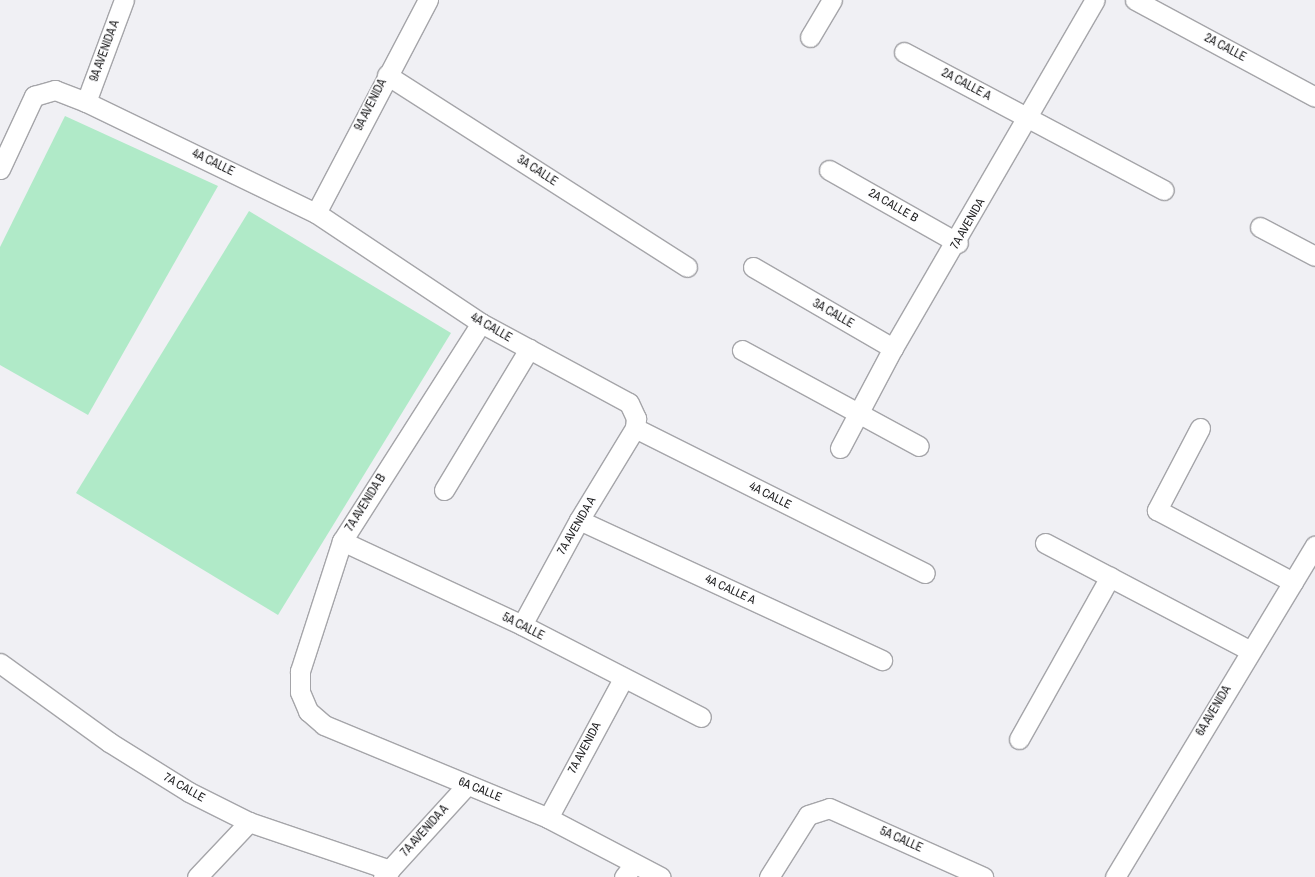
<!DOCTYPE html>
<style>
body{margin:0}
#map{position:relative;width:1315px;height:877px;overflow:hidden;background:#f0f0f4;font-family:"Archivo Narrow",sans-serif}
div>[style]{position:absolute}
.green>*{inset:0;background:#b0eac8}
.roads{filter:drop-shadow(1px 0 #a5a5a9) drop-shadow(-1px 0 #a5a5a9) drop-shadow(0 1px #a5a5a9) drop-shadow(0 -1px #a5a5a9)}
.street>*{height:19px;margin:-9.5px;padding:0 9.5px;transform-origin:9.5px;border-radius:9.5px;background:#fff}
span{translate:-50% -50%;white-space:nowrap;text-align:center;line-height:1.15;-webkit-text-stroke:3px #fefeff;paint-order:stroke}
.street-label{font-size:12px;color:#212122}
</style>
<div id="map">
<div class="green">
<div style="clip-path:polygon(65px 116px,218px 186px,88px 415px,0 365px,0 247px)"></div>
<div style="clip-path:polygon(249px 211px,451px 333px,278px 615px,76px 493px)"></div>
</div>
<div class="roads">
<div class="street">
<div style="left:1135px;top:0;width:204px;rotate:28.3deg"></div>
<div style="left:810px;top:37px;width:43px;rotate:-59.3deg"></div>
<div style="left:904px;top:52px;width:294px;rotate:28deg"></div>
<div style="left:387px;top:75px;width:356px;rotate:32.6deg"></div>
<div style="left:86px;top:102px;width:109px;rotate:-69.6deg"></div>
<div style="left:0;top:169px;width:81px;rotate:-65deg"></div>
<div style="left:34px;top:96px;width:22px;rotate:-16deg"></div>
<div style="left:55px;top:90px;width:33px;rotate:21deg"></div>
<div style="left:86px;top:102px;width:255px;rotate:25.8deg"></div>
<div style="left:316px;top:213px;width:198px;rotate:33.7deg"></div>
<div style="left:481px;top:323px;width:168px;rotate:28.4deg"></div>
<div style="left:629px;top:403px;width:17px;rotate:65deg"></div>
<div style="left:636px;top:418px;width:10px;rotate:96deg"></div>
<div style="left:635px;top:428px;width:108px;rotate:121.3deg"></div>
<div style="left:579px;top:520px;width:119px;rotate:118.5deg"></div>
<div style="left:829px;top:170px;width:148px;rotate:29.5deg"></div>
<div style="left:316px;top:213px;width:241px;rotate:-62.3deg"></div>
<div style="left:1260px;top:227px;width:62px;rotate:27.8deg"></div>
<div style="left:753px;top:267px;width:162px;rotate:30.1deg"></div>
<div style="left:481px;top:323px;width:259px;rotate:122.5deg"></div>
<div style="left:342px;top:541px;width:137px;rotate:107.9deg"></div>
<div style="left:300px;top:671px;width:21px;rotate:90deg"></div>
<div style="left:300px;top:692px;width:21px;rotate:67deg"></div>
<div style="left:308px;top:711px;width:21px;rotate:41deg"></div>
<div style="left:324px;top:725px;width:243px;rotate:22.5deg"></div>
<div style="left:548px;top:818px;width:127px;rotate:27.6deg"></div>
<div style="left:742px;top:350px;width:201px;rotate:28.5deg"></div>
<div style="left:635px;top:428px;width:324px;rotate:26.6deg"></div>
<div style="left:1200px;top:428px;width:93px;rotate:117.7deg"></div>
<div style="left:1157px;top:510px;width:154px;rotate:27.9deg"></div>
<div style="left:840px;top:448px;width:113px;rotate:-62.1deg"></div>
<div style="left:893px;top:348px;width:402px;rotate:-59.9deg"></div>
<div style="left:444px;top:490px;width:165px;rotate:-58.9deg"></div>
<div style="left:579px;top:520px;width:334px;rotate:24.8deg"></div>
<div style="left:342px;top:541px;width:199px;rotate:25deg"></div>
<div style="left:522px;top:625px;width:201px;rotate:27.2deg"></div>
<div style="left:1045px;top:543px;width:230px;rotate:27.7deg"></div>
<div style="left:0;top:663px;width:135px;rotate:35.9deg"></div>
<div style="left:109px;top:742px;width:94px;rotate:32deg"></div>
<div style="left:189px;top:792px;width:67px;rotate:26.6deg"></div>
<div style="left:249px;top:822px;width:149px;rotate:18.8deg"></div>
<div style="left:1019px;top:739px;width:186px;rotate:-60.7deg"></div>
<div style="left:548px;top:818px;width:158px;rotate:-61.7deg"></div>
<div style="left:197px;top:877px;width:76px;rotate:-46.6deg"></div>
<div style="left:383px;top:877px;width:125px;rotate:-47.6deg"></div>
<div style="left:624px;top:877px;width:16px;rotate:-52deg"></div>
<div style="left:769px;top:877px;width:73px;rotate:-57.8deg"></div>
<div style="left:808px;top:815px;width:22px;rotate:-18deg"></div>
<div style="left:829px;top:808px;width:169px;rotate:24.1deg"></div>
<div style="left:1115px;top:877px;width:387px;rotate:-58.9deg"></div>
</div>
</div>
<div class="street-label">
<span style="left:1225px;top:48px;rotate:28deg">2A CALLE</span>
<span style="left:105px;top:51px;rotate:-70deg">9A AVENIDA A</span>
<span style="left:966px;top:85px;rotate:28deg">2A CALLE A</span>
<span style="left:371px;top:105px;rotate:-63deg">9A AVENIDA</span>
<span style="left:213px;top:163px;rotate:26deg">4A CALLE</span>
<span style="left:537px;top:171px;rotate:33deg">3A CALLE</span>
<span style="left:893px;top:206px;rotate:30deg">2A CALLE B</span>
<span style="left:968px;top:224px;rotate:-60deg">7A AVENIDA</span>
<span style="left:833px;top:314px;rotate:30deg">3A CALLE</span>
<span style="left:491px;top:328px;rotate:30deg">4A CALLE</span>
<span style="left:770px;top:496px;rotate:27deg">4A CALLE</span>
<span style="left:366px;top:503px;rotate:-58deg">7A AVENIDA B</span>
<span style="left:577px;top:526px;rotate:-60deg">7A AVENIDA A</span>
<span style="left:730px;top:590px;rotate:25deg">4A CALLE A</span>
<span style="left:523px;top:627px;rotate:27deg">5A CALLE</span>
<span style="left:1214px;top:711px;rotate:-59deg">6A AVENIDA</span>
<span style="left:585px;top:748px;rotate:-62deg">7A AVENIDA</span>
<span style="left:184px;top:788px;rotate:30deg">7A CALLE</span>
<span style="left:480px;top:790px;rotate:22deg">6A CALLE</span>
<span style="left:425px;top:831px;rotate:-48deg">7A AVENIDA A</span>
<span style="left:901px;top:840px;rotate:24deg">5A CALLE</span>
</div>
</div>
